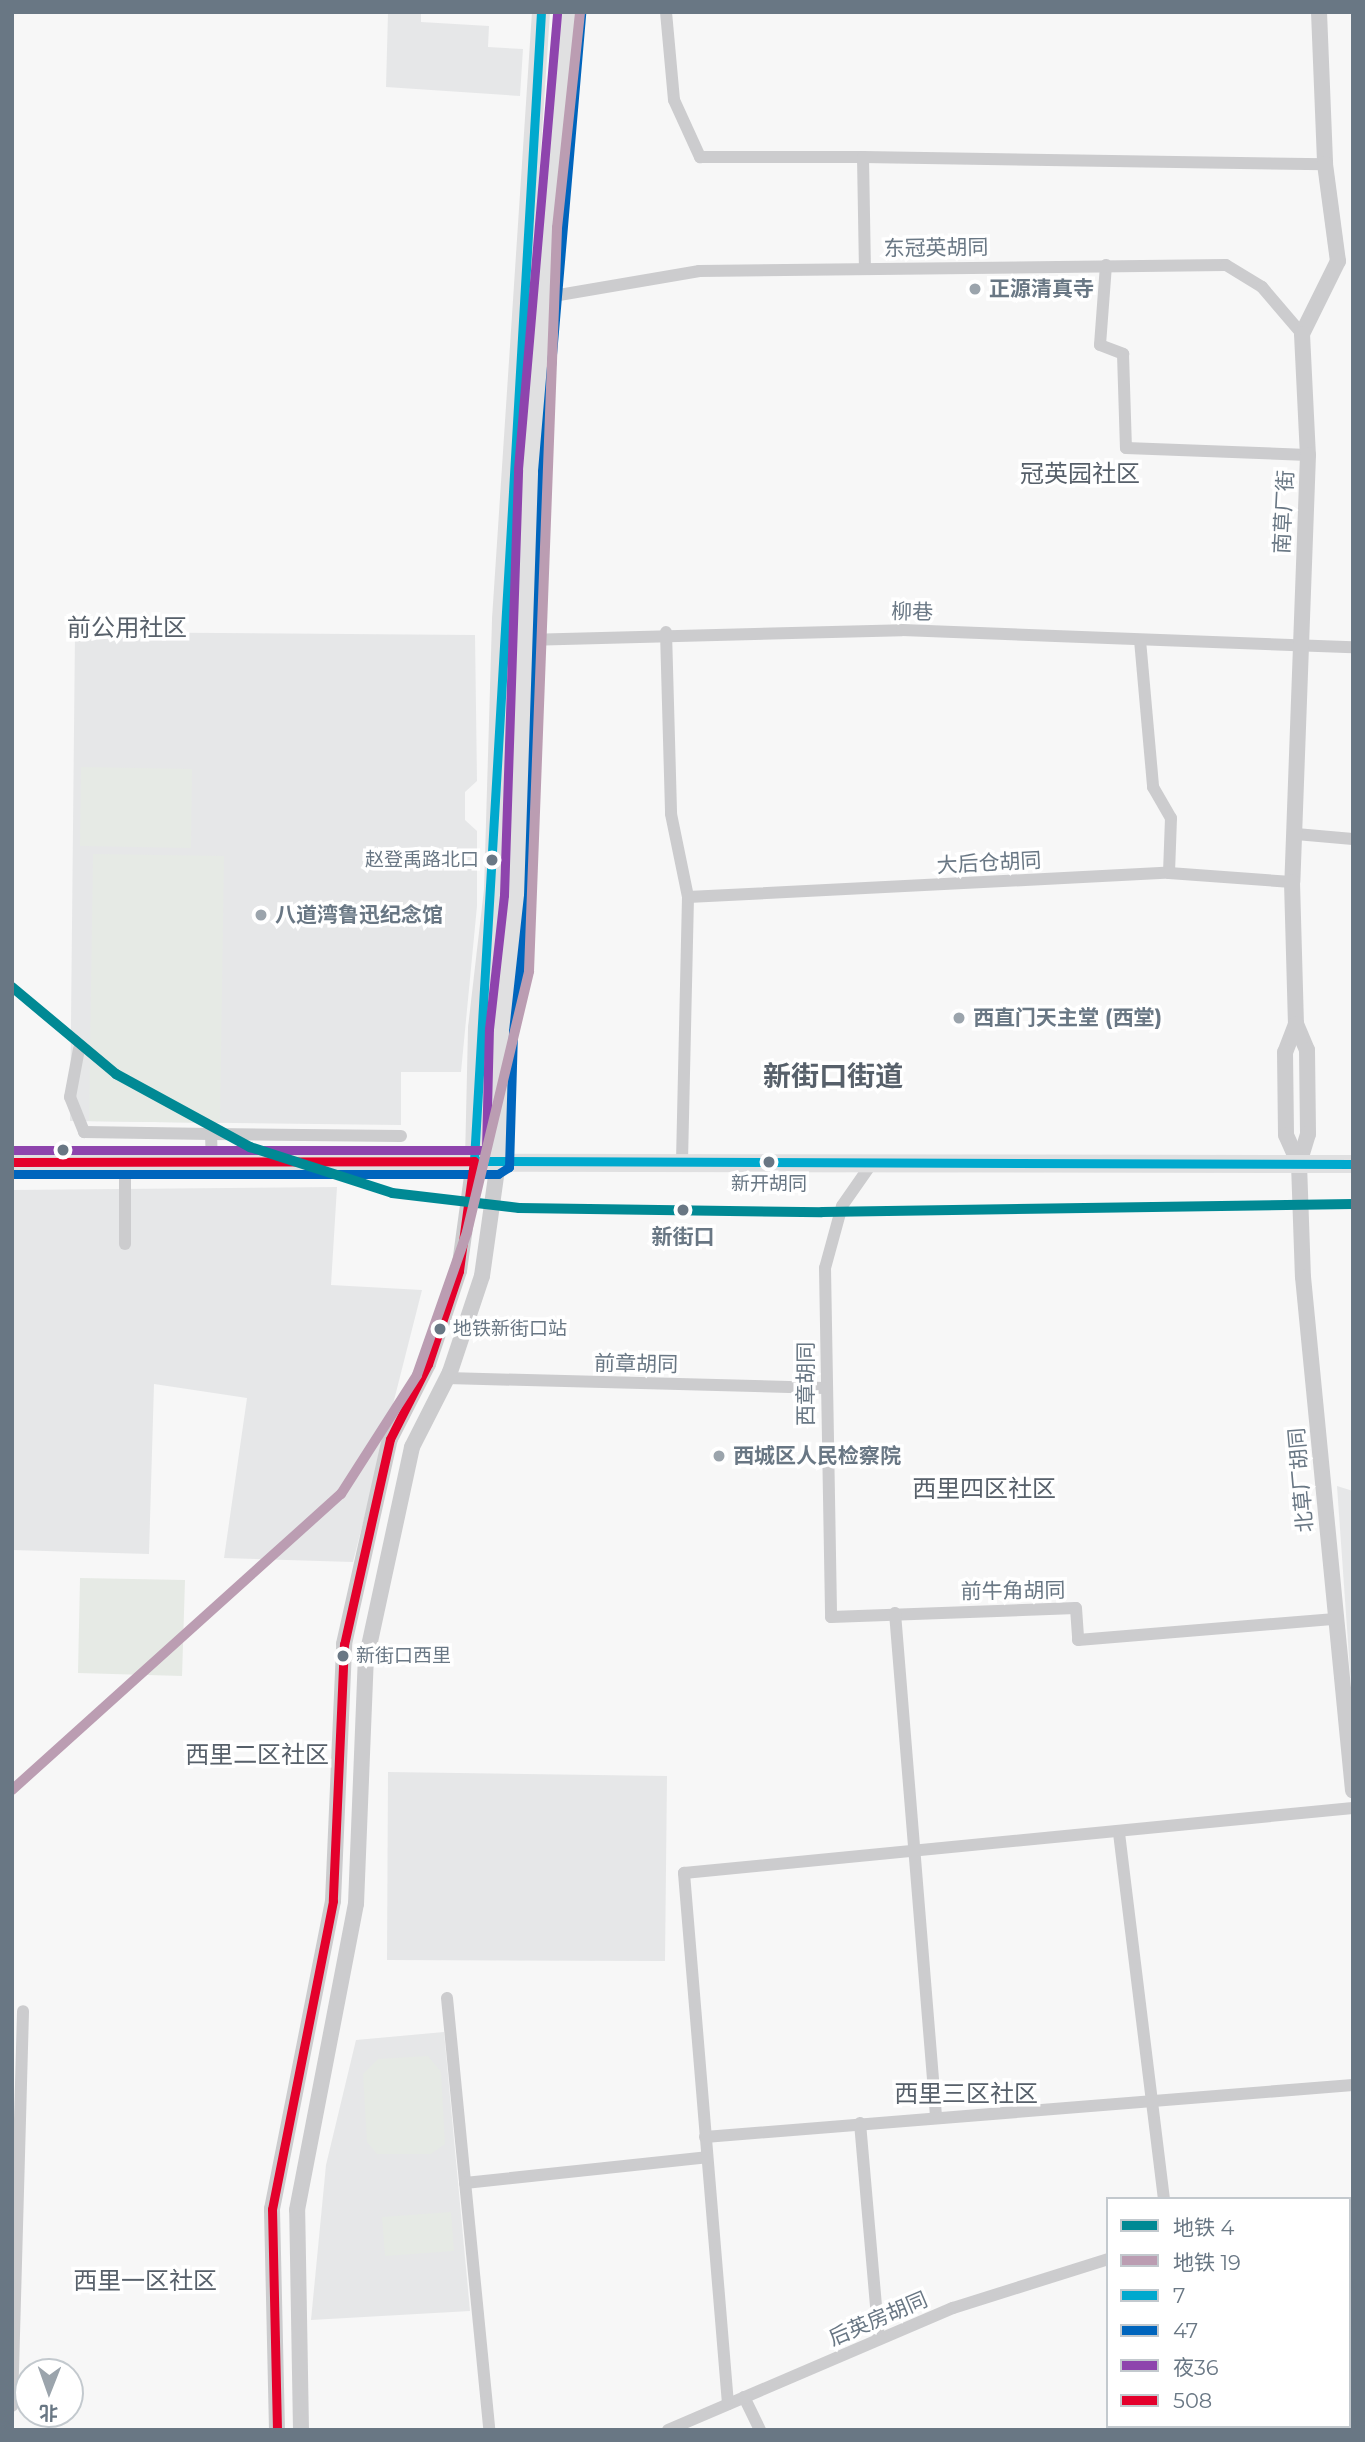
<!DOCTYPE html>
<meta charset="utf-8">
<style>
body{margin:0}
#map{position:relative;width:1365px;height:2442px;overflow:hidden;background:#f7f7f7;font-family:Montserrat,"Noto Sans SC",sans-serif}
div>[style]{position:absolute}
.built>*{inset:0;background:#e6e7e8}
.green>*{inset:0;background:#e6eae5}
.minor>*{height:12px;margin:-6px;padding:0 6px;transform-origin:6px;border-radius:6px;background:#ccccce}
.tertiary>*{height:16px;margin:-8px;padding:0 8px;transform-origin:8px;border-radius:8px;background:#ccccce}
.secondary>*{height:18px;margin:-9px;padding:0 9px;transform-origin:9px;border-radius:9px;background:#e0e0e1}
.trunk>*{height:21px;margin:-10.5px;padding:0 10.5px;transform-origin:10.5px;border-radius:10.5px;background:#e0e0e1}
.bus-1>*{height:9px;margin:-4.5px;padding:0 4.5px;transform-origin:4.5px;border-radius:4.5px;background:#00a9ce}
.bus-2>*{height:9px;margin:-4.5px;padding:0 4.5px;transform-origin:4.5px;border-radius:4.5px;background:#0065bd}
.bus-3>*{height:9px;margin:-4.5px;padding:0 4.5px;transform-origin:4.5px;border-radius:4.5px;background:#8e44ad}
.bus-4>*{height:9px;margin:-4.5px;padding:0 4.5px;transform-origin:4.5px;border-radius:4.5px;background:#e4002b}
.metro-1>*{height:10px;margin:-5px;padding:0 5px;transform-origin:5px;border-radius:5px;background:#008994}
.metro-2>*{height:10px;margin:-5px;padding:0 5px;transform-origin:5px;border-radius:5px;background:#bb9db2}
.dots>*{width:19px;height:19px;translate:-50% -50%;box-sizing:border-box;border:4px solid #fff;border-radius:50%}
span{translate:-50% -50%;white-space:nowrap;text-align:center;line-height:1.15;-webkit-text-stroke:7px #fff;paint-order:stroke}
.bus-label{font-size:19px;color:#697784}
.right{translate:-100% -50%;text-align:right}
.left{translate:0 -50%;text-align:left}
.street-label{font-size:21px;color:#697784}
.poi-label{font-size:21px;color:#697784;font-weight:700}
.stop-label{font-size:21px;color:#697784;font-weight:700}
.quarter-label{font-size:24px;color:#57606a}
.district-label{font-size:28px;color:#57606a;font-weight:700}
.frame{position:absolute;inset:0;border:14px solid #697784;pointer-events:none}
.legend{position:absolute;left:1106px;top:2197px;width:245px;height:231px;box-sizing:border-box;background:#fff;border:2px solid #c3c9ce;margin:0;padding:9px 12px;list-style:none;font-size:21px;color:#697784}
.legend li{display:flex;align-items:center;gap:14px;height:35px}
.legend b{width:35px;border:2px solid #c3c9ce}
.north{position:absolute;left:14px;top:2358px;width:70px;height:70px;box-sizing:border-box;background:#fff;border:2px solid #c3c9ce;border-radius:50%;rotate:181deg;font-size:19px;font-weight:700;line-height:28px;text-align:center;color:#697784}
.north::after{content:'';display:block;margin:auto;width:24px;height:32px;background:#9ba4ac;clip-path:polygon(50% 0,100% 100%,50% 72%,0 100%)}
</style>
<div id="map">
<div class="built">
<div style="clip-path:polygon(388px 12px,421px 12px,421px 22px,489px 26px,488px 47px,523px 49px,520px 96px,386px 87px)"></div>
<div style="clip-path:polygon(75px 632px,475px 635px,477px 781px,465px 792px,465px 820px,477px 831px,477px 906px,461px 1072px,401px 1072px,401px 1125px,70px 1121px)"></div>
<div style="clip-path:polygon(337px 1187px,331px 1285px,422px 1290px,353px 1562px,224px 1558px,247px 1398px,154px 1384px,149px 1554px,12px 1550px,12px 1190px)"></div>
<div style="clip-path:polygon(1337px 1486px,1353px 1491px,1351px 1685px)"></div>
<div style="clip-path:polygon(388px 1772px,667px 1776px,665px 1961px,387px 1960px)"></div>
<div style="clip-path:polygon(444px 2032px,470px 2311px,311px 2320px,326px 2165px,356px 2040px)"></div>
</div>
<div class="green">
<div style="clip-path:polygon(81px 767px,192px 769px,191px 848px,80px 846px)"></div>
<div style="clip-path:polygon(93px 854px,224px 856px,220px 1123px,89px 1121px)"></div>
<div style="clip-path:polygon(80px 1578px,185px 1580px,182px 1676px,78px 1673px)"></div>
<div style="clip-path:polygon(428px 2056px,441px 2072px,445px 2144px,431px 2154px,377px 2154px,367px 2142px,363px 2074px,378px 2059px)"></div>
<div style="clip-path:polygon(451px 2212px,454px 2251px,385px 2256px,382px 2217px)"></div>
</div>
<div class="minor">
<div style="left:666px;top:12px;width:88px;rotate:84.8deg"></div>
<div style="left:674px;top:100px;width:63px;rotate:65.5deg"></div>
<div style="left:700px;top:157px;width:163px"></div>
<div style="left:863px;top:157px;width:112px;rotate:89deg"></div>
<div style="left:863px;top:157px;width:462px;rotate:0.9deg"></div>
<div style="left:1106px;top:265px;width:80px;rotate:94.3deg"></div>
<div style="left:1100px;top:345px;width:25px;rotate:21deg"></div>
<div style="left:1123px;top:354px;width:94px;rotate:88.2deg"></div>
<div style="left:1126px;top:448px;width:182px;rotate:2.2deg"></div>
<div style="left:524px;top:301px;width:178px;rotate:-9.7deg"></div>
<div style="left:699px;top:271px;width:527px;rotate:-0.65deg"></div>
<div style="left:1226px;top:265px;width:42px;rotate:31.4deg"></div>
<div style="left:1262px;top:287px;width:62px;rotate:49.6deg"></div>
<div style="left:666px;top:632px;width:182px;rotate:88.4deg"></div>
<div style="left:671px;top:814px;width:85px;rotate:78.4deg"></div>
<div style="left:688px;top:897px;width:266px;rotate:91.3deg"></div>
<div style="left:525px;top:640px;width:377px;rotate:-1.5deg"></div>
<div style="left:902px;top:630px;width:451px;rotate:2.2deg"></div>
<div style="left:1140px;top:640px;width:148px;rotate:84.9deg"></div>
<div style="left:1153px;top:787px;width:36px;rotate:60deg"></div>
<div style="left:1171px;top:818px;width:55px;rotate:92.1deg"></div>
<div style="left:1296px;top:834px;width:57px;rotate:5deg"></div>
<div style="left:688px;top:897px;width:482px;rotate:-2.9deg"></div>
<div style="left:1169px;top:873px;width:123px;rotate:4.2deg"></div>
<div style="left:79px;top:1049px;width:49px;rotate:100.6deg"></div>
<div style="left:70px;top:1097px;width:38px;rotate:68deg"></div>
<div style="left:84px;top:1132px;width:127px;rotate:0.9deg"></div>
<div style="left:125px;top:1163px;width:81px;rotate:90deg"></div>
<div style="left:212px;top:1163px;width:29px;rotate:-92deg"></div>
<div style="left:211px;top:1134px;width:190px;rotate:0.6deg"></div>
<div style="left:872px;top:1163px;width:52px;rotate:124.9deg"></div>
<div style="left:842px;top:1206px;width:64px;rotate:105.3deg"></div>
<div style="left:825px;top:1268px;width:349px;rotate:89deg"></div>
<div style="left:831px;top:1617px;width:245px;rotate:-2.1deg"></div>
<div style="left:1076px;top:1608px;width:32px;rotate:86deg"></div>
<div style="left:1078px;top:1640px;width:258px;rotate:-4.7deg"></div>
<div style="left:447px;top:1378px;width:378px;rotate:1.5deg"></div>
<div style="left:895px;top:1613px;width:505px;rotate:85.34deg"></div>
<div style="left:1119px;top:1833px;width:369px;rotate:83deg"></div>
<div style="left:447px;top:1998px;width:434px;rotate:84.4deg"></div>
<div style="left:860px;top:2123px;width:217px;rotate:85deg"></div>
<div style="left:705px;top:2137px;width:650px;rotate:-4.59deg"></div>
<div style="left:465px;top:2183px;width:243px;rotate:-6.1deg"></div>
<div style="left:1349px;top:2215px;width:4px;rotate:-14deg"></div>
<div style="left:744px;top:2397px;width:37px;rotate:64deg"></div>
<div style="left:728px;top:2404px;width:533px;rotate:-94.74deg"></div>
<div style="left:684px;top:1873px;width:672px;rotate:-5.55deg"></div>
<div style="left:12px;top:2406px;width:395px;rotate:-88.4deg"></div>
<div style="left:668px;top:2430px;width:310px;rotate:-23.2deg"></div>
<div style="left:953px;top:2308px;width:163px;rotate:-17.5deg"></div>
</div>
<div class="tertiary">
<div style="left:1319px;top:12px;width:152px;rotate:87.7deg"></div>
<div style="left:1325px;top:164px;width:98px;rotate:82.4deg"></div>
<div style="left:1338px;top:261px;width:81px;rotate:116.3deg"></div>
<div style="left:1302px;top:334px;width:121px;rotate:87.2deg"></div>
<div style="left:1308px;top:455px;width:427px;rotate:92.1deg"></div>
<div style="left:1292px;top:882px;width:142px;rotate:88.4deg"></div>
<div style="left:1296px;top:1024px;width:28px;rotate:67deg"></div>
<div style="left:1307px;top:1050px;width:84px;rotate:89.3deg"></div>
<div style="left:1308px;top:1134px;width:31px;rotate:107deg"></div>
<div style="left:1299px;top:1164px;width:113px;rotate:88deg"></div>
<div style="left:1303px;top:1277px;width:516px;rotate:84.44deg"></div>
<div style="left:1296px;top:1024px;width:30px;rotate:111deg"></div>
<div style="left:1285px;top:1052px;width:83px;rotate:89.3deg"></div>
<div style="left:1286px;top:1135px;width:32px;rotate:66deg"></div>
<div style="left:1349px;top:2392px;width:4px;rotate:-27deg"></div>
<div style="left:277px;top:2430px;width:221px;rotate:-91.3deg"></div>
<div style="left:272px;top:2209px;width:314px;rotate:-78.8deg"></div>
<div style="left:333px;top:1901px;width:257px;rotate:-87.5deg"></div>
<div style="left:344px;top:1644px;width:210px;rotate:-77.4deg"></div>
<div style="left:390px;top:1439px;width:84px;rotate:-63.1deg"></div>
<div style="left:428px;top:1364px;width:98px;rotate:-71.6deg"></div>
<div style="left:459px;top:1271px;width:111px;rotate:-82.2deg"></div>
<div style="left:301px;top:2430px;width:220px;rotate:-91deg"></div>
<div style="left:297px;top:2210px;width:312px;rotate:-79.1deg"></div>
<div style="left:356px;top:1904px;width:244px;rotate:-87.7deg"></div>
<div style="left:366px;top:1660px;width:218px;rotate:-77.8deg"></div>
<div style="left:412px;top:1447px;width:84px;rotate:-63.1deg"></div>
<div style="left:450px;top:1372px;width:101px;rotate:-71.6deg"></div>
<div style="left:482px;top:1276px;width:115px;rotate:-82deg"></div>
<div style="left:1239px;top:2430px;width:11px;rotate:-22deg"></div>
</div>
<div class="secondary">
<div style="left:474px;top:1161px;width:133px;rotate:-88.7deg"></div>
<div style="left:477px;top:1028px;width:139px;rotate:-83.4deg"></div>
<div style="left:493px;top:890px;width:271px;rotate:-88.3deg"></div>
<div style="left:501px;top:619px;width:608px;rotate:-86.23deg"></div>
<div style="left:12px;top:1162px;width:1341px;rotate:0.09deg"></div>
<div style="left:498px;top:1162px;width:132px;rotate:-88.7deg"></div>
<div style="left:501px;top:1030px;width:135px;rotate:-83.6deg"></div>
<div style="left:516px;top:896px;width:426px;rotate:-88.1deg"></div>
<div style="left:530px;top:470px;width:460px;rotate:-85.1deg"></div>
</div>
<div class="trunk">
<div style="left:1349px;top:2414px;width:4px;rotate:-27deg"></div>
<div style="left:1304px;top:2430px;width:11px;rotate:-22deg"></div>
</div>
<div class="bus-1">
<div style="left:541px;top:12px;width:1151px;rotate:93.34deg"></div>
<div style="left:474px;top:1161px;width:879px;rotate:0.2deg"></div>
</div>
<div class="bus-2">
<div style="left:12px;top:1174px;width:486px"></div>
<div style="left:498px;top:1174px;width:13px;rotate:-32deg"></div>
<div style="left:509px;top:1167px;width:136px;rotate:-88.3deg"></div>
<div style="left:513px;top:1031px;width:136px;rotate:-83.7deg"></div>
<div style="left:528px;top:896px;width:425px;rotate:-88.1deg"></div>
<div style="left:542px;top:471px;width:460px;rotate:-85.1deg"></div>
</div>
<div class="bus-3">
<div style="left:12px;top:1150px;width:474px"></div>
<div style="left:486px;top:1150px;width:121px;rotate:-88.6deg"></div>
<div style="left:489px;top:1029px;width:135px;rotate:-83.6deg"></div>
<div style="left:504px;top:895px;width:426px;rotate:-88.1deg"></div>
<div style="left:518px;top:469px;width:459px;rotate:-85.1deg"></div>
</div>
<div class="bus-4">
<div style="left:12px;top:1162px;width:462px;rotate:-0.1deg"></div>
<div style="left:474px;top:1161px;width:111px;rotate:97.8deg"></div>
<div style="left:459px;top:1271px;width:98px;rotate:108.4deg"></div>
<div style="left:428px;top:1364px;width:84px;rotate:116.9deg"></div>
<div style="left:390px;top:1439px;width:210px;rotate:102.6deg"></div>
<div style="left:344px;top:1644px;width:257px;rotate:92.5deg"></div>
<div style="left:333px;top:1901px;width:314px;rotate:101.2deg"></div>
<div style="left:272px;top:2209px;width:221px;rotate:88.7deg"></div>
</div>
<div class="metro-1">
<div style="left:12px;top:987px;width:136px;rotate:39.9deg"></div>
<div style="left:116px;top:1074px;width:153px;rotate:28.6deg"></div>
<div style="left:250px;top:1147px;width:149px;rotate:17.9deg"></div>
<div style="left:392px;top:1193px;width:128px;rotate:6.7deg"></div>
<div style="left:519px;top:1208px;width:303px;rotate:0.8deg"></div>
<div style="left:822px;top:1212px;width:531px;rotate:-0.86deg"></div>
</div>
<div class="metro-2">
<div style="left:12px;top:1790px;width:443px;rotate:-42deg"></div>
<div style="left:341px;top:1494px;width:141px;rotate:-57.4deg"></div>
<div style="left:417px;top:1375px;width:151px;rotate:-70.7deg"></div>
<div style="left:467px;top:1232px;width:268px;rotate:-76.6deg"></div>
<div style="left:529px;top:971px;width:744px;rotate:-87.84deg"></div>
<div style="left:557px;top:228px;width:217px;rotate:-83.9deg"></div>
</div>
<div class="dots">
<div style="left:975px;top:289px;background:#9ba4ac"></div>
<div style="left:492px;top:860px;background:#697784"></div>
<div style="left:261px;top:915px;background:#9ba4ac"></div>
<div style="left:959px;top:1018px;background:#9ba4ac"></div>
<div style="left:63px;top:1150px;background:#697784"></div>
<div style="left:769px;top:1162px;background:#697784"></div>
<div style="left:683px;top:1210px;background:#697784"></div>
<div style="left:440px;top:1329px;background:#697784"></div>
<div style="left:719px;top:1456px;background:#9ba4ac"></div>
<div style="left:343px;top:1656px;background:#697784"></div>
</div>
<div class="bus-label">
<span class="right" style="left:479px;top:860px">赵登禹路北口</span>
<span style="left:769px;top:1184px">新开胡同</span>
<span class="left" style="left:453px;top:1329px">地铁新街口站</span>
<span class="left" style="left:356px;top:1656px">新街口西里</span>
</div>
<div class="street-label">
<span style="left:936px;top:248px;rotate:-1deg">东冠英胡同</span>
<span style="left:1284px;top:512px;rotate:-87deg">南草厂街</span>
<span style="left:912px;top:612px;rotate:1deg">柳巷</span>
<span style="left:989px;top:863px;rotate:-3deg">大后仓胡同</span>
<span style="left:636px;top:1364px;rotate:1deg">前章胡同</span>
<span style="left:806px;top:1384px;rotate:-90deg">西章胡同</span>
<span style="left:1301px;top:1480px;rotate:-95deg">北草厂胡同</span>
<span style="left:1013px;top:1591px;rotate:-1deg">前牛角胡同</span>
<span style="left:878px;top:2319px;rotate:-23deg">后英房胡同</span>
</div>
<div class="poi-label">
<span class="left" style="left:989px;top:289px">正源清真寺</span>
<span class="left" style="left:275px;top:915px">八道湾鲁迅纪念馆</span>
<span class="left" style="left:973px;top:1018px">西直门天主堂 (西堂)</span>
<span class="left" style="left:733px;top:1456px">西城区人民检察院</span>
</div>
<div class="stop-label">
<span style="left:683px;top:1237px">新街口</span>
</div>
<div class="quarter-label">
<span style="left:1080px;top:474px">冠英园社区</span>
<span style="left:127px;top:628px">前公用社区</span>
<span style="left:984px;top:1489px">西里四区社区</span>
<span style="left:257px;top:1755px">西里二区社区</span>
<span style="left:966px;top:2094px">西里三区社区</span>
<span style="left:145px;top:2281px">西里一区社区</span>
</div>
<div class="district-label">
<span style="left:833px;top:1076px">新街口街道</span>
</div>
<div class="frame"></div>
<ul class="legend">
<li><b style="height:9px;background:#008994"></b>地铁 4</li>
<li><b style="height:9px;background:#bb9db2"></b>地铁 19</li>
<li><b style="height:9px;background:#00a9ce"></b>7</li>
<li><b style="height:9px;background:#0065bd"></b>47</li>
<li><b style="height:9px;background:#8e44ad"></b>夜36</li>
<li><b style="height:9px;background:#e4002b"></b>508</li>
</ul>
<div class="north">北</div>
</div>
